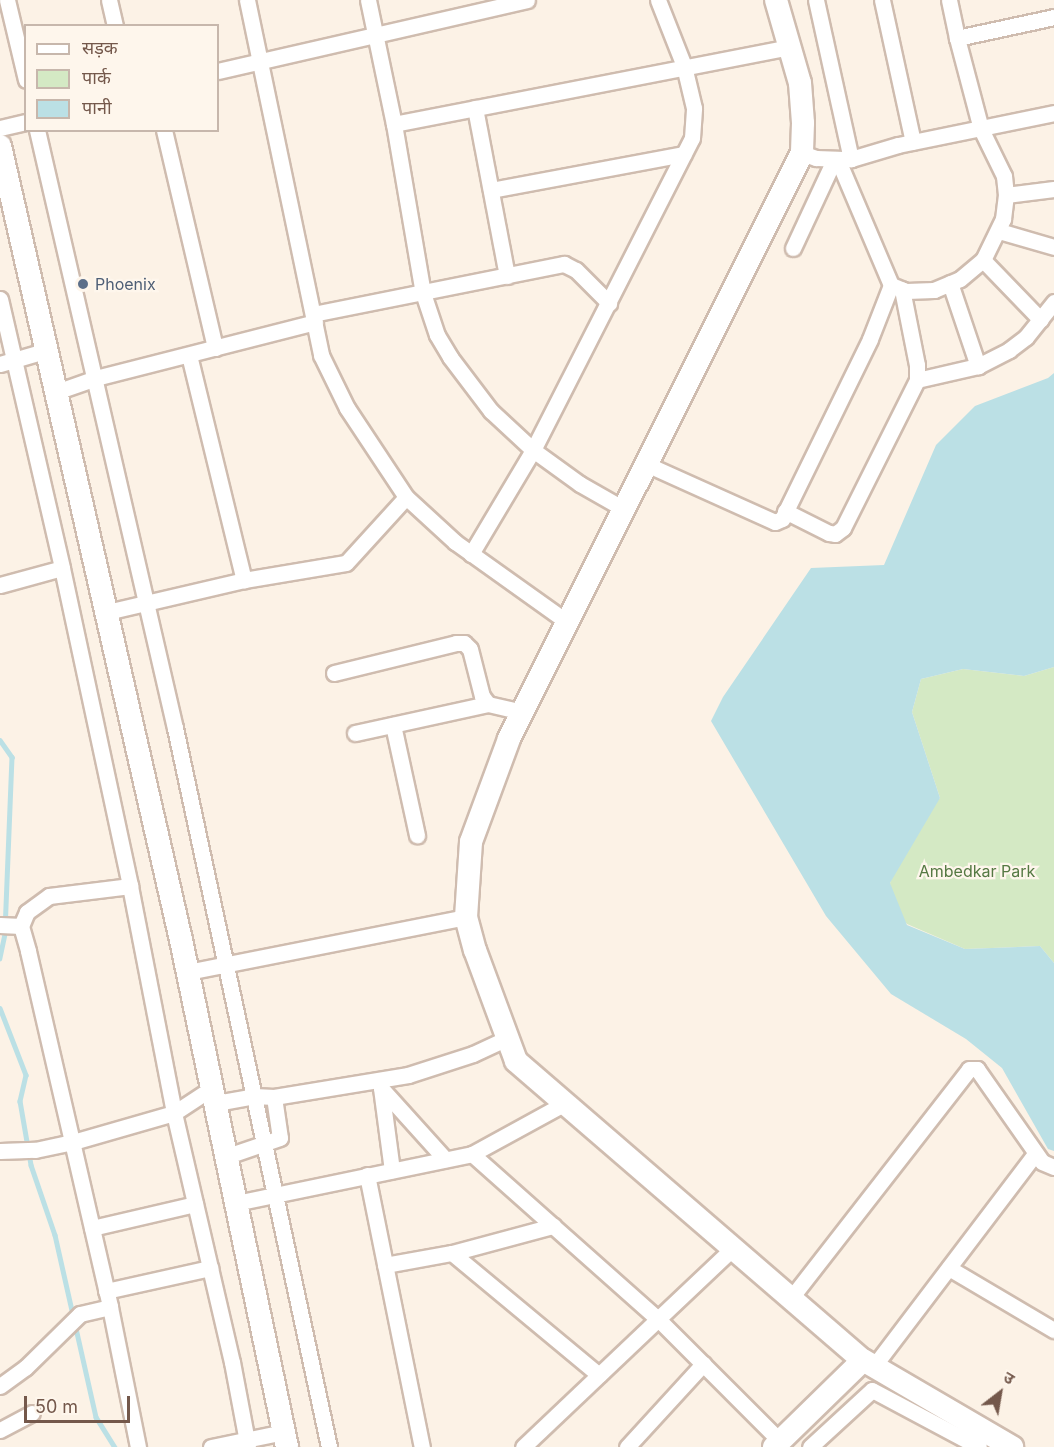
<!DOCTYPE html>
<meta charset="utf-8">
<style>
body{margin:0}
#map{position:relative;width:1054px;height:1447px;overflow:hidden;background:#fcf2e6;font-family:Inter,"Noto Sans Devanagari",sans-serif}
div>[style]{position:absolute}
.green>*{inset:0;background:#d4e9c4}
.water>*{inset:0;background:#bbe0e5}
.stream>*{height:4.5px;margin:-2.25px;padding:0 2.25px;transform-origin:2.25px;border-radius:2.25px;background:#bbe0e5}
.roads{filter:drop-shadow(2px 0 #cfbcaf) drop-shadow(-2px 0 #cfbcaf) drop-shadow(0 2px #cfbcaf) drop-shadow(0 -2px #cfbcaf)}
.street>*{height:15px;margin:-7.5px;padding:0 7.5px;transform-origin:7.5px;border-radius:7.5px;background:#fff}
.secondary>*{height:22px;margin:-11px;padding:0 11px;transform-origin:11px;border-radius:11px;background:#fff}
.dots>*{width:16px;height:16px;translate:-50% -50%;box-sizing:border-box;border:3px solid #fef6ec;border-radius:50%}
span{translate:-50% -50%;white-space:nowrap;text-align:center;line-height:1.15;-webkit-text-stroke:4.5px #fef6ec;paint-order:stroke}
.service-label{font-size:16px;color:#4e5e75}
.left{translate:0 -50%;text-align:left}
.park-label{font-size:16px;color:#557943}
.legend{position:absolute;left:24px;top:24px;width:195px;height:108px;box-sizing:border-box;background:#fef6ec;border:2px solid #c7b7ac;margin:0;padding:8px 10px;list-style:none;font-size:18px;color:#74584b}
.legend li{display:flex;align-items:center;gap:12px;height:30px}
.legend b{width:30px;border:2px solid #c7b7ac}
.north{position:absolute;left:970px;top:1363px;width:60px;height:60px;-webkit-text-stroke:4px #fef6ec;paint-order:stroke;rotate:31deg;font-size:16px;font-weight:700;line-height:24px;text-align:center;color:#74584b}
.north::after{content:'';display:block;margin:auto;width:21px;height:27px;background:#74584b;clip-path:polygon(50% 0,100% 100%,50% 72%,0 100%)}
.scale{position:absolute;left:24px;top:1396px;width:106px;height:27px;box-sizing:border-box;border:3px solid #74584b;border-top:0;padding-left:8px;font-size:18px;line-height:21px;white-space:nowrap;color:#74584b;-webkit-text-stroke:4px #fef6ec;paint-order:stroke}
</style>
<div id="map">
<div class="green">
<div style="clip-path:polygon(1054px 667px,1054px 963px,1040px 946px,965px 949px,907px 924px,892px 906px,890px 883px,912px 829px,940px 798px,912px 712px,921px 679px,963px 669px,1024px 676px)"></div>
</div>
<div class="water">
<div style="clip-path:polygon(1054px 373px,1054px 667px,1024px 676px,963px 669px,921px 679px,912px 712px,940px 798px,890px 883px,907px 925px,965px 949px,1040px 946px,1054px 963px,1054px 1151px,1048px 1149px,1002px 1068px,966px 1039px,891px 994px,826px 916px,711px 721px,723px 697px,811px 568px,884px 565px,936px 445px,975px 406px,1048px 378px)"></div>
</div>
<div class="stream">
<div style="left:0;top:740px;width:21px;rotate:55deg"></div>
<div style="left:12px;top:757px;width:177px;rotate:92.3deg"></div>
<div style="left:5px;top:934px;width:25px;rotate:102deg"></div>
<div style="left:0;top:1008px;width:72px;rotate:68.8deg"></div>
<div style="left:26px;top:1075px;width:27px;rotate:103deg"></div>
<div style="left:20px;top:1101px;width:65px;rotate:80.2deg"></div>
<div style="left:31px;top:1165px;width:74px;rotate:71.1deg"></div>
<div style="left:55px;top:1235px;width:187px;rotate:77.3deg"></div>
<div style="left:96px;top:1417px;width:36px;rotate:58deg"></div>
</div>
<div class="roads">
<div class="street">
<div style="left:7px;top:0;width:82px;rotate:76.6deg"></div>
<div style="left:109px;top:0;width:27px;rotate:77deg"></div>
<div style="left:247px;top:0;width:363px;rotate:78.2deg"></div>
<div style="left:321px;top:355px;width:59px;rotate:63.9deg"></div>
<div style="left:347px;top:408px;width:107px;rotate:56.5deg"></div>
<div style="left:406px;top:497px;width:67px;rotate:42.6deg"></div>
<div style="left:455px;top:542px;width:138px;rotate:35.5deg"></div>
<div style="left:368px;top:0;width:127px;rotate:78.2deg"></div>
<div style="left:394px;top:124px;width:171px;rotate:80.3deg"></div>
<div style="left:423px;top:293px;width:44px;rotate:71.6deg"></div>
<div style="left:437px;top:335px;width:26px;rotate:59deg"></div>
<div style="left:450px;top:357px;width:68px;rotate:52.8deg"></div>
<div style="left:491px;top:411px;width:57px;rotate:42.9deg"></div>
<div style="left:533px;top:450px;width:58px;rotate:35.9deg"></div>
<div style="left:580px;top:484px;width:51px;rotate:29.6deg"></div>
<div style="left:816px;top:0;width:163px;rotate:77.6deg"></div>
<div style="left:882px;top:0;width:145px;rotate:77.7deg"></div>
<div style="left:949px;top:0;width:39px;rotate:78deg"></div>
<div style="left:957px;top:38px;width:99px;rotate:-12.2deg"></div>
<div style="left:218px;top:71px;width:317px;rotate:-12.9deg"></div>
<div style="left:475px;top:108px;width:171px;rotate:79.2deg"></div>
<div style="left:394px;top:124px;width:403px;rotate:-11deg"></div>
<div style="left:0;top:128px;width:27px;rotate:-13deg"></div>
<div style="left:37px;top:130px;width:614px;rotate:77.01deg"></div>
<div style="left:175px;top:728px;width:735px;rotate:77.91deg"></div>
<div style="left:164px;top:130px;width:224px;rotate:76.8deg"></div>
<div style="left:802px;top:153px;width:15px;rotate:20deg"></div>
<div style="left:816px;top:158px;width:35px;rotate:2deg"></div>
<div style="left:851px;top:159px;width:49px;rotate:-16.6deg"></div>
<div style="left:898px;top:145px;width:159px;rotate:-11.6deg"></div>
<div style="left:491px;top:190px;width:196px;rotate:-10.6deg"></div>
<div style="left:1006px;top:195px;width:48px;rotate:-7.1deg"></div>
<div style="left:999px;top:231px;width:57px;rotate:16.2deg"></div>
<div style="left:793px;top:248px;width:97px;rotate:-65deg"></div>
<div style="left:983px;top:260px;width:83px;rotate:46deg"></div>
<div style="left:950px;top:283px;width:88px;rotate:71.4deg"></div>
<div style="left:891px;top:285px;width:16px;rotate:22deg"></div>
<div style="left:906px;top:291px;width:28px;rotate:-2deg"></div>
<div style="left:934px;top:290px;width:28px;rotate:-23deg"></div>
<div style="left:960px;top:279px;width:30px;rotate:-40deg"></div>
<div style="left:983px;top:260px;width:46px;rotate:-64deg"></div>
<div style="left:1003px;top:219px;width:24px;rotate:-83deg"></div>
<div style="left:1006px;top:195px;width:19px;rotate:-96deg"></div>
<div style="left:1004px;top:176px;width:52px;rotate:-116.1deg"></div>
<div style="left:981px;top:129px;width:94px;rotate:-104.8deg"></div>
<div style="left:0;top:299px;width:276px;rotate:77deg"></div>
<div style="left:62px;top:568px;width:325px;rotate:77.9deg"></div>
<div style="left:130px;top:886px;width:231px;rotate:79deg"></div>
<div style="left:174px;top:1113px;width:256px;rotate:76.9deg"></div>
<div style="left:232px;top:1362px;width:86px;rotate:79.3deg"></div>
<div style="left:313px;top:314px;width:256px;rotate:-11.3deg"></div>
<div style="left:564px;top:264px;width:13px;rotate:27deg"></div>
<div style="left:576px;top:270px;width:47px;rotate:45deg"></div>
<div style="left:189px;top:355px;width:232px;rotate:76.3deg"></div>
<div style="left:0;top:364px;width:50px;rotate:-16.3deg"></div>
<div style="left:917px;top:380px;width:63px;rotate:-12.9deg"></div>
<div style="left:978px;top:366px;width:35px;rotate:-27deg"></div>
<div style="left:1009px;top:350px;width:21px;rotate:-37deg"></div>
<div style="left:1026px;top:337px;width:45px;rotate:-51.3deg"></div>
<div style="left:56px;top:392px;width:42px;rotate:-19.3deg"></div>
<div style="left:96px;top:378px;width:226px;rotate:-14.3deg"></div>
<div style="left:646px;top:464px;width:141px;rotate:24.2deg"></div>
<div style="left:775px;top:522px;width:8px;rotate:-23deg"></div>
<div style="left:782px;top:519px;width:200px;rotate:-63.9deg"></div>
<div style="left:870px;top:339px;width:58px;rotate:-68.7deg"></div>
<div style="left:891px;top:285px;width:136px;rotate:-113deg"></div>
<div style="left:785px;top:511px;width:49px;rotate:26.6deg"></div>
<div style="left:829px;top:533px;width:6px;rotate:9deg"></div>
<div style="left:835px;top:534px;width:10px;rotate:-37deg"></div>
<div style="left:843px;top:528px;width:165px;rotate:-63.4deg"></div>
<div style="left:917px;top:380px;width:15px;rotate:-90deg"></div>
<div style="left:917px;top:365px;width:77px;rotate:-101.2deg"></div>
<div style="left:471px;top:554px;width:121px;rotate:-59.2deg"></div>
<div style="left:533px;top:450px;width:350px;rotate:-63deg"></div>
<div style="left:692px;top:138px;width:30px;rotate:-86deg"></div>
<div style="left:694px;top:108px;width:43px;rotate:-103.4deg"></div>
<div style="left:684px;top:66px;width:71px;rotate:-111.5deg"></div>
<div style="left:0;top:585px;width:64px;rotate:-15.3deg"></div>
<div style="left:107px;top:612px;width:141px;rotate:-13.1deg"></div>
<div style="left:244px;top:580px;width:103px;rotate:-9.5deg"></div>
<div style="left:346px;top:563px;width:89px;rotate:-47.7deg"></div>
<div style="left:334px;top:673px;width:126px;rotate:-13.8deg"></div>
<div style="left:456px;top:643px;width:8px"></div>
<div style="left:464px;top:643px;width:8px;rotate:45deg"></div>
<div style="left:470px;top:649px;width:49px;rotate:75.7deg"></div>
<div style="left:482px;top:696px;width:10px;rotate:53deg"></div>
<div style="left:488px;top:704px;width:35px;rotate:13deg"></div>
<div style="left:393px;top:725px;width:113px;rotate:77.7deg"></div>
<div style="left:355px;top:733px;width:136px;rotate:-12.3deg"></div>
<div style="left:0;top:925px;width:21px;rotate:3deg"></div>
<div style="left:21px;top:926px;width:26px;rotate:74deg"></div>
<div style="left:28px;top:951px;width:365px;rotate:77deg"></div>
<div style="left:110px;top:1307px;width:143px;rotate:78.7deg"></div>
<div style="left:21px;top:926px;width:15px;rotate:-67deg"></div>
<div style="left:27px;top:912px;width:27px;rotate:-36deg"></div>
<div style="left:49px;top:896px;width:82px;rotate:-7deg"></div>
<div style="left:188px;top:972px;width:283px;rotate:-11.2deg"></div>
<div style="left:381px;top:1088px;width:96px;rotate:48deg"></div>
<div style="left:381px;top:1088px;width:83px;rotate:82.4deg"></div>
<div style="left:274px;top:1097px;width:136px;rotate:-9.3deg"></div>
<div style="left:408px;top:1075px;width:68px;rotate:-17.9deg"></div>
<div style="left:473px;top:1054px;width:38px;rotate:-25deg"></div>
<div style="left:216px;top:1103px;width:39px;rotate:-10deg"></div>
<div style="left:254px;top:1096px;width:20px;rotate:3deg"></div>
<div style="left:274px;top:1097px;width:41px;rotate:81.7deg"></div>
<div style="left:280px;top:1138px;width:56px;rotate:161.2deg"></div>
<div style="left:0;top:1151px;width:35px;rotate:-2deg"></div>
<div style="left:35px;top:1150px;width:39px;rotate:-12deg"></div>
<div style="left:73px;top:1142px;width:105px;rotate:-16deg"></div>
<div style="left:174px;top:1113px;width:45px;rotate:-33.3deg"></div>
<div style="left:472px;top:1154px;width:249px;rotate:41.6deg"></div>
<div style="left:658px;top:1319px;width:186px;rotate:136.5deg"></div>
<div style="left:367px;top:1175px;width:278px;rotate:78.6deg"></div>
<div style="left:236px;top:1203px;width:241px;rotate:-11.7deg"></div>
<div style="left:472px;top:1154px;width:106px;rotate:-28.7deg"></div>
<div style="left:92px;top:1228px;width:106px;rotate:-13.1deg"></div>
<div style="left:733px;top:1248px;width:103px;rotate:136.6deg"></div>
<div style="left:658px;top:1319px;width:173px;rotate:45deg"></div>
<div style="left:452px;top:1253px;width:191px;rotate:39.7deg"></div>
<div style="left:385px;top:1265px;width:68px;rotate:-10.2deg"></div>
<div style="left:452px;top:1253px;width:105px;rotate:-15deg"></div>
<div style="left:949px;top:1268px;width:122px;rotate:30.6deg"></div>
<div style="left:106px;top:1291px;width:107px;rotate:-12.5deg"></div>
<div style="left:791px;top:1298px;width:290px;rotate:-52.1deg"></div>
<div style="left:969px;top:1069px;width:8px"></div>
<div style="left:977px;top:1069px;width:113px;rotate:55deg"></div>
<div style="left:1042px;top:1162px;width:13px;rotate:23deg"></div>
<div style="left:874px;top:1366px;width:266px;rotate:-52.8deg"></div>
<div style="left:0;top:1386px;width:31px;rotate:-36deg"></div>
<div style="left:25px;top:1368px;width:77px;rotate:-44.5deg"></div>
<div style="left:80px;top:1314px;width:31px;rotate:-13deg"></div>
<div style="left:0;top:1430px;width:36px;rotate:-28deg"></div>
<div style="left:211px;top:1447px;width:75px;rotate:-11.6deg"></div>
<div style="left:627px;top:1447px;width:113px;rotate:-47.5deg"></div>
<div style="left:810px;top:1447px;width:84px;rotate:-42.6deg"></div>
<div style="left:872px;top:1390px;width:121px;rotate:28deg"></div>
</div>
<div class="secondary">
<div style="left:776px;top:0;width:86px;rotate:73.9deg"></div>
<div style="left:800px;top:83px;width:40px;rotate:85.7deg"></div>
<div style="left:803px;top:123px;width:30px;rotate:92deg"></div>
<div style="left:802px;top:153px;width:655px;rotate:116.57deg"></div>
<div style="left:509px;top:739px;width:110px;rotate:110.3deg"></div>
<div style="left:471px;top:842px;width:75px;rotate:93.8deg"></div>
<div style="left:466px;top:917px;width:34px;rotate:75deg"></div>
<div style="left:475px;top:950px;width:118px;rotate:69.7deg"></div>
<div style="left:516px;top:1061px;width:458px;rotate:40.8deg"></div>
<div style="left:863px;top:1360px;width:173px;rotate:30.3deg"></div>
<div style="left:0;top:146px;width:814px;rotate:77.16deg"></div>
<div style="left:181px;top:940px;width:518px;rotate:78.19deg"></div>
<div style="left:774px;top:1447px;width:124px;rotate:-44.3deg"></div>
</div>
</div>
<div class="dots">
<div style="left:83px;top:284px;background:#5c6f8a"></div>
</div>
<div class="service-label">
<span class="left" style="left:95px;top:284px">Phoenix</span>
</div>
<div class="park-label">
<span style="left:977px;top:871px">Ambedkar Park</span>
</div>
<ul class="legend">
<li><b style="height:8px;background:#fff"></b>सड़क</li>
<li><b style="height:16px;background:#d4e9c4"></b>पार्क</li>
<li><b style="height:16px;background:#bbe0e5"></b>पानी</li>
</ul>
<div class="north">उ</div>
<div class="scale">50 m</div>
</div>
